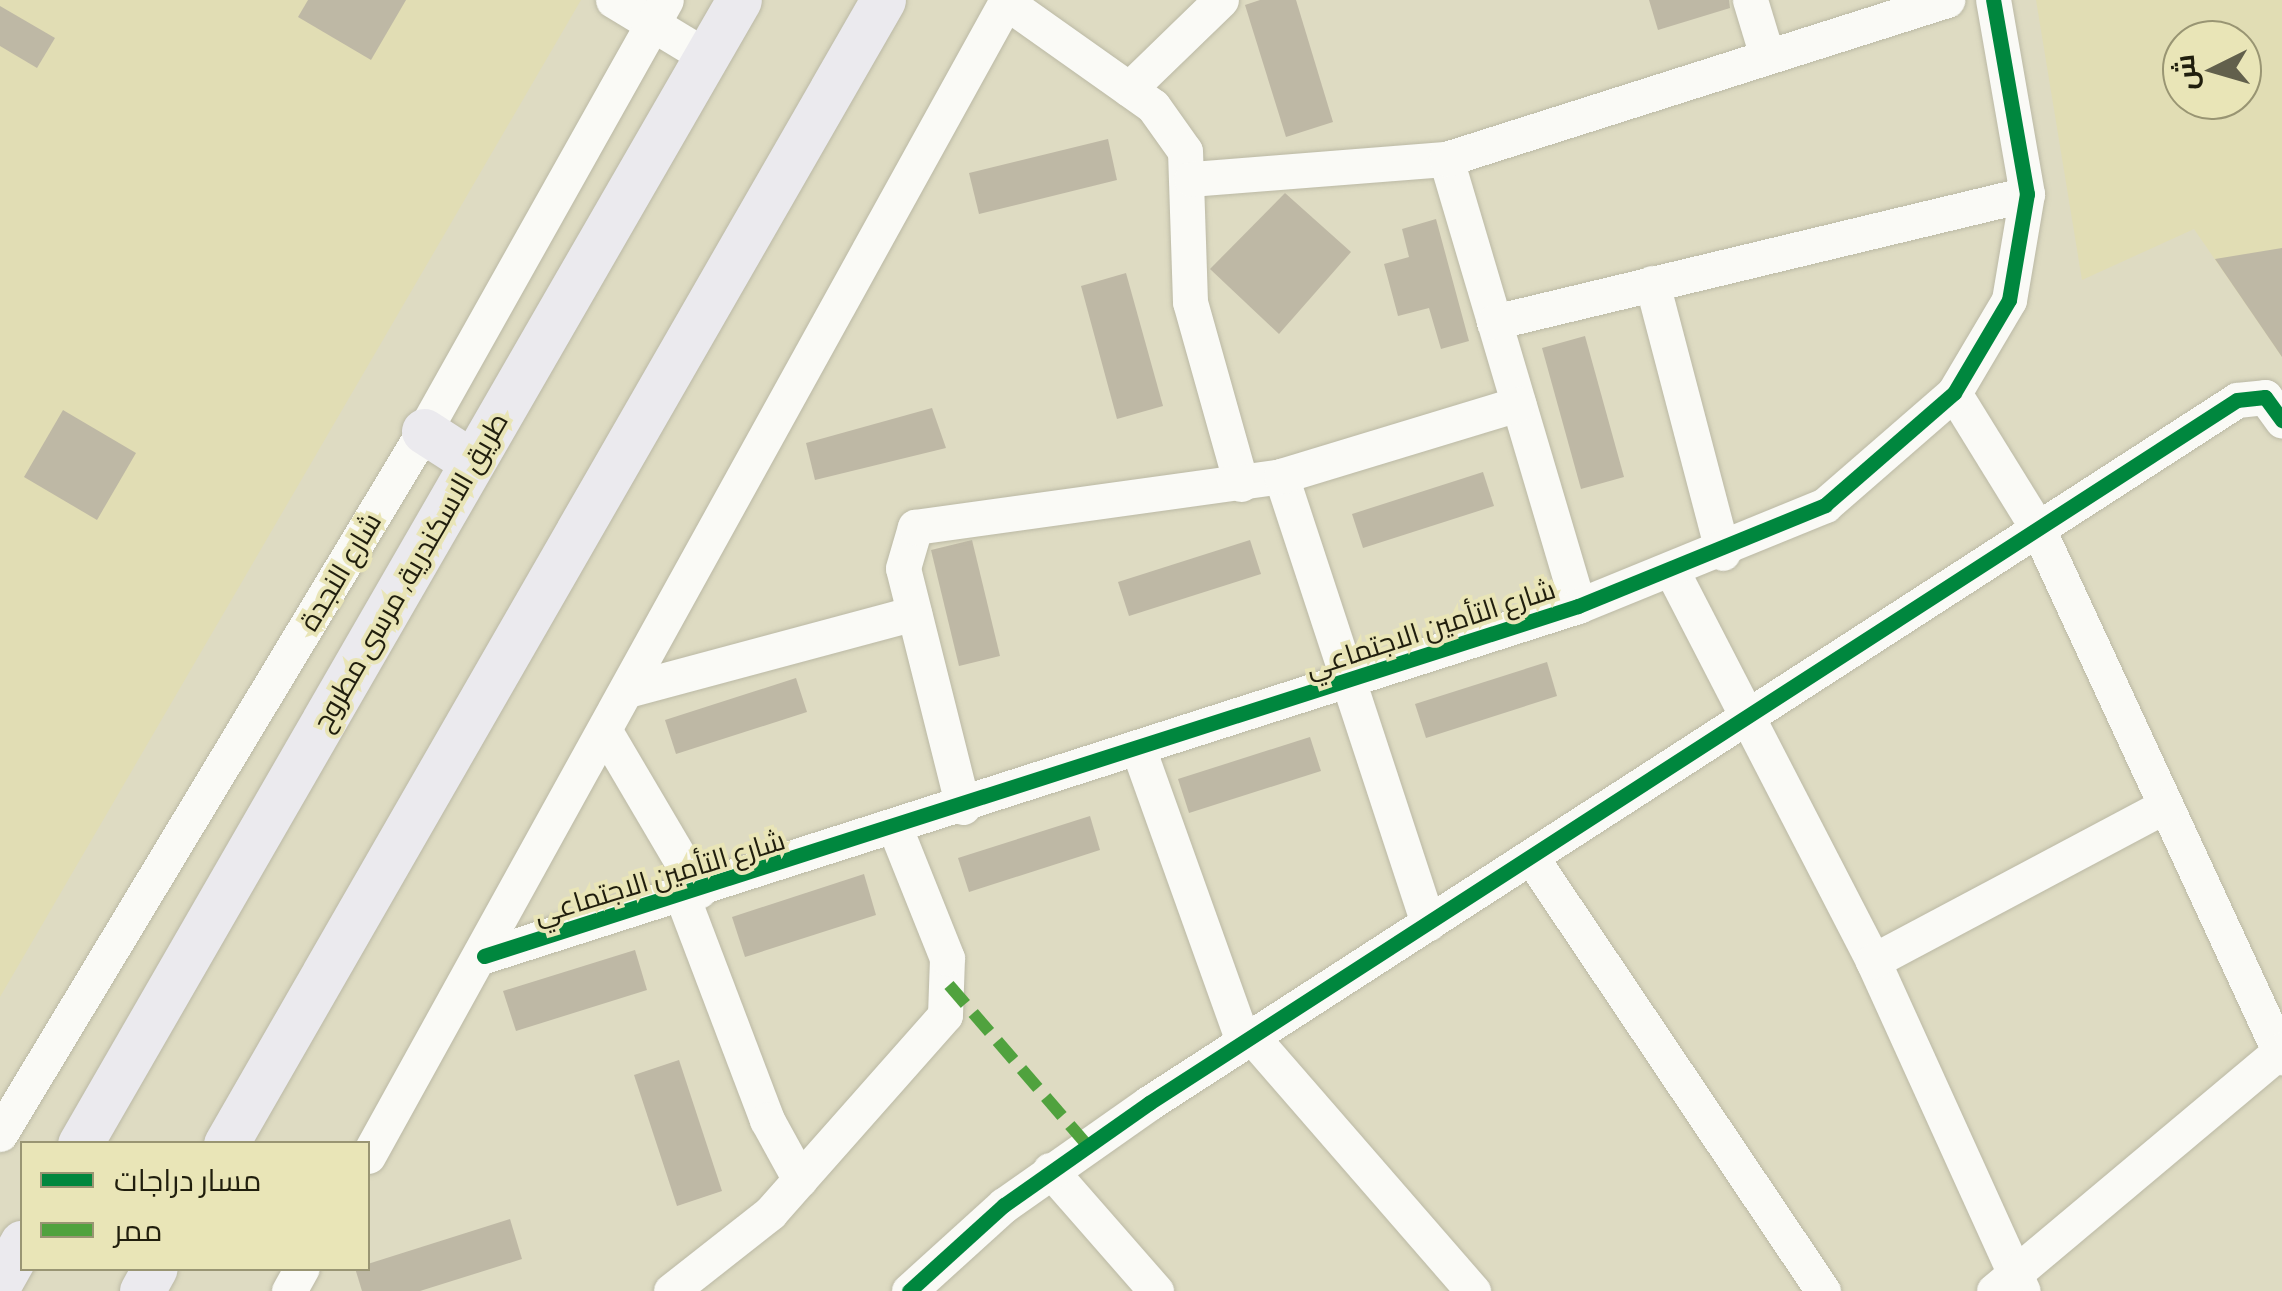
<!DOCTYPE html>
<meta charset="utf-8">
<style>
body{margin:0}
#map{position:relative;width:2282px;height:1291px;overflow:hidden;background:#dedbc2;font-family:Barlow,Cairo,sans-serif}
div>[style]{position:absolute}
.built>*{inset:0;background:#e1ddb4}
.building>*{inset:0;background:#beb8a5}
.roads{filter:drop-shadow(0 0 2px #bbb9a5) drop-shadow(0 0 2px #bbb9a5)}
.minor>*{height:35px;margin:-17.5px;padding:0 17.5px;transform-origin:17.5px;border-radius:17.5px;background:#fafaf6}
.major>*{height:45px;margin:-22.5px;padding:0 22.5px;transform-origin:22.5px;border-radius:22.5px;background:#ebeaee}
.quiet>*{height:12px;margin-top:-6px;transform-origin:0;background:repeating-linear-gradient(90deg,#50a23e 0 25px,transparent 0 37px)}
.cycleway>*{height:15px;margin:-7.5px;padding:0 7.5px;transform-origin:7.5px;border-radius:7.5px;background:#00873e}
span{translate:-50% -50%;white-space:nowrap;text-align:center;line-height:1.15;-webkit-text-stroke:8px #e9e5b7;paint-order:stroke}
.street-label{font-size:28px;color:#201e0d}
.legend{position:absolute;left:20px;top:1141px;width:350px;height:130px;box-sizing:border-box;background:#e9e5b7;border:2px solid #999573;margin:0;padding:12px 18px;list-style:none;font-size:30px;color:#201e0d}
.legend li{display:flex;align-items:center;gap:20px;height:50px}
.legend b{width:50px;border:2px solid #999573}
.north{position:absolute;left:2162px;top:20px;width:100px;height:100px;box-sizing:border-box;background:#e9e5b7;border:2px solid #999573;border-radius:50%;rotate:265deg;font-size:28px;font-weight:700;line-height:40px;text-align:center;color:#201e0d}
.north::after{content:'';display:block;margin:auto;width:35px;height:45px;background:#62604c;clip-path:polygon(50% 0,100% 100%,50% 72%,0 100%)}
</style>
<div id="map">
<div class="built">
<i style="clip-path:polygon(0 0,581px 0,0 997px)"></i>
<i style="clip-path:polygon(evenodd,2036px 0,2282px 0,2282px 357px,2194px 229px,2082px 280px,2036px 0,2182px 40px,2242px 40px,2242px 100px,2182px 100px,2182px 40px)"></i>
</div>
<div class="building">
<i style="clip-path:polygon(308px 0,406px 0,371px 60px,298px 17px)"></i>
<i style="clip-path:polygon(1260px 0,1296px 0,1333px 122px,1286px 137px,1245px 5px)"></i>
<i style="clip-path:polygon(1649px 0,1729px 0,1730px 8px,1658px 30px)"></i>
<i style="clip-path:polygon(0 6px,55px 38px,37px 68px,0 46px)"></i>
<i style="clip-path:polygon(1108px 139px,1117px 180px,979px 214px,969px 173px)"></i>
<i style="clip-path:polygon(1285px 193px,1351px 252px,1279px 334px,1210px 269px)"></i>
<i style="clip-path:polygon(1436px 219px,1469px 341px,1441px 349px,1429px 308px,1398px 316px,1384px 264px,1409px 257px,1402px 229px)"></i>
<i style="clip-path:polygon(2282px 248px,2282px 357px,2215px 259px)"></i>
<i style="clip-path:polygon(1126px 273px,1163px 406px,1117px 419px,1081px 286px)"></i>
<i style="clip-path:polygon(1585px 336px,1624px 477px,1581px 489px,1542px 348px)"></i>
<i style="clip-path:polygon(932px 408px,946px 448px,815px 480px,806px 443px)"></i>
<i style="clip-path:polygon(63px 410px,136px 453px,97px 520px,24px 477px)"></i>
<i style="clip-path:polygon(1483px 472px,1494px 506px,1363px 548px,1352px 514px)"></i>
<i style="clip-path:polygon(972px 540px,1000px 656px,959px 666px,931px 550px)"></i>
<i style="clip-path:polygon(1250px 540px,1261px 574px,1129px 616px,1118px 582px)"></i>
<i style="clip-path:polygon(1547px 662px,1557px 696px,1426px 738px,1415px 704px)"></i>
<i style="clip-path:polygon(796px 678px,807px 712px,676px 754px,665px 720px)"></i>
<i style="clip-path:polygon(1310px 737px,1321px 771px,1189px 813px,1178px 779px)"></i>
<i style="clip-path:polygon(1090px 816px,1100px 850px,969px 892px,958px 858px)"></i>
<i style="clip-path:polygon(864px 874px,876px 915px,745px 957px,732px 917px)"></i>
<i style="clip-path:polygon(635px 950px,647px 990px,516px 1031px,503px 991px)"></i>
<i style="clip-path:polygon(679px 1060px,722px 1191px,677px 1206px,634px 1075px)"></i>
<i style="clip-path:polygon(510px 1219px,522px 1259px,420px 1291px,362px 1291px,355px 1268px)"></i>
</div>
<div class="roads">
<div class="minor">
<i style="left:613px;top:0;width:110px;rotate:31.2deg"></i>
<i style="left:1750px;top:0;width:59px;rotate:73.1deg"></i>
<i style="left:1006px;top:2px;width:180px;rotate:35.3deg"></i>
<i style="left:1153px;top:106px;width:55px;rotate:54.6deg"></i>
<i style="left:1185px;top:151px;width:151px;rotate:88.1deg"></i>
<i style="left:1190px;top:302px;width:189px;rotate:74.3deg"></i>
<i style="left:1129px;top:89px;width:128px;rotate:-44.1deg"></i>
<i style="left:1446px;top:159px;width:466px;rotate:73.5deg"></i>
<i style="left:1191px;top:179px;width:256px;rotate:-4.5deg"></i>
<i style="left:1446px;top:159px;width:526px;rotate:-17.61deg"></i>
<i style="left:1652px;top:283px;width:279px;rotate:75.3deg"></i>
<i style="left:1494px;top:322px;width:548px;rotate:-13.5deg"></i>
<i style="left:1954px;top:393px;width:160px;rotate:58.3deg"></i>
<i style="left:2038px;top:529px;width:582px;rotate:65.2deg"></i>
<i style="left:1281px;top:476px;width:471px;rotate:71.8deg"></i>
<i style="left:1673px;top:573px;width:437px;rotate:62.7deg"></i>
<i style="left:1873px;top:961px;width:362px;rotate:65.6deg"></i>
<i style="left:631px;top:689px;width:293px;rotate:-15deg"></i>
<i style="left:606px;top:733px;width:183px;rotate:59.5deg"></i>
<i style="left:1138px;top:748px;width:312px;rotate:70.3deg"></i>
<i style="left:963px;top:807px;width:246px;rotate:-104.1deg"></i>
<i style="left:903px;top:568px;width:43px;rotate:-73.7deg"></i>
<i style="left:915px;top:527px;width:370px;rotate:-7.9deg"></i>
<i style="left:1281px;top:476px;width:248px;rotate:-16.9deg"></i>
<i style="left:1531px;top:857px;width:523px;rotate:56.07deg"></i>
<i style="left:682px;top:896px;width:240px;rotate:69.2deg"></i>
<i style="left:767px;top:1120px;width:68px;rotate:61.2deg"></i>
<i style="left:484px;top:956px;width:1149px;rotate:-17.74deg"></i>
<i style="left:1578px;top:606px;width:267px;rotate:-22.2deg"></i>
<i style="left:1825px;top:505px;width:171px;rotate:-41deg"></i>
<i style="left:1954px;top:393px;width:108px;rotate:-59.4deg"></i>
<i style="left:2009px;top:300px;width:108px;rotate:-80.4deg"></i>
<i style="left:2027px;top:194px;width:197px;rotate:-99.9deg"></i>
<i style="left:1873px;top:961px;width:330px;rotate:-28deg"></i>
<i style="left:1252px;top:1037px;width:337px;rotate:49deg"></i>
<i style="left:0;top:1134px;width:821px;rotate:-58.9deg"></i>
<i style="left:424px;top:431px;width:494px;rotate:-60.7deg"></i>
<i style="left:368px;top:1156px;width:1321px;rotate:-61.07deg"></i>
<i style="left:1050px;top:1170px;width:161px;rotate:48.8deg"></i>
<i style="left:289px;top:1291px;width:26px;rotate:-61deg"></i>
<i style="left:671px;top:1291px;width:126px;rotate:-38.2deg"></i>
<i style="left:770px;top:1213px;width:264px;rotate:-48.5deg"></i>
<i style="left:945px;top:1015px;width:57px;rotate:-88deg"></i>
<i style="left:947px;top:958px;width:140px;rotate:-111.8deg"></i>
<i style="left:909px;top:1291px;width:128px;rotate:-42.2deg"></i>
<i style="left:1004px;top:1205px;width:177px;rotate:-35.1deg"></i>
<i style="left:1149px;top:1103px;width:1295px;rotate:-32.87deg"></i>
<i style="left:2237px;top:400px;width:28px;rotate:-6deg"></i>
<i style="left:2265px;top:397px;width:29px;rotate:54deg"></i>
<i style="left:1994px;top:1291px;width:376px;rotate:-40deg"></i>
</div>
<div class="major">
<i style="left:424px;top:431px;width:57px;rotate:32.9deg"></i>
<i style="left:80px;top:1144px;width:1320px;rotate:-60.06deg"></i>
<i style="left:226px;top:1144px;width:1319px;rotate:-60.13deg"></i>
<i style="left:0;top:1282px;width:45px;rotate:-60.6deg"></i>
<i style="left:142px;top:1291px;width:26px;rotate:-61deg"></i>
</div>
</div>
<div class="quiet">
<i style="left:949px;top:985px;width:211px;rotate:49.2deg"></i>
</div>
<div class="cycleway">
<i style="left:484px;top:956px;width:1149px;rotate:-17.74deg"></i>
<i style="left:1578px;top:606px;width:267px;rotate:-22.2deg"></i>
<i style="left:1825px;top:505px;width:171px;rotate:-41deg"></i>
<i style="left:1954px;top:393px;width:108px;rotate:-59.4deg"></i>
<i style="left:2009px;top:300px;width:108px;rotate:-80.4deg"></i>
<i style="left:2027px;top:194px;width:197px;rotate:-99.9deg"></i>
<i style="left:909px;top:1291px;width:128px;rotate:-42.2deg"></i>
<i style="left:1004px;top:1205px;width:177px;rotate:-35.1deg"></i>
<i style="left:1149px;top:1103px;width:1295px;rotate:-32.87deg"></i>
<i style="left:2237px;top:400px;width:28px;rotate:-6deg"></i>
<i style="left:2265px;top:397px;width:29px;rotate:54deg"></i>
</div>
<div class="street-label">
<span style="left:339px;top:571px;rotate:-59deg">شارع النجدة</span>
<span style="left:409px;top:571px;rotate:-60deg">طريق الاسكندرية, مرسى مطروح</span>
<span style="left:1430px;top:627px;rotate:-18deg">شارع التأمين الاجتماعي</span>
<span style="left:659px;top:876px;rotate:-17deg">شارع التأمين الاجتماعي</span>
</div>
<ul class="legend">
<li><b style="height:12px;background:#00873e"></b>مسار دراجات</li>
<li><b style="height:12px;background:#50a23e"></b>ممر</li>
</ul>
<div class="north">ش</div>
</div>
